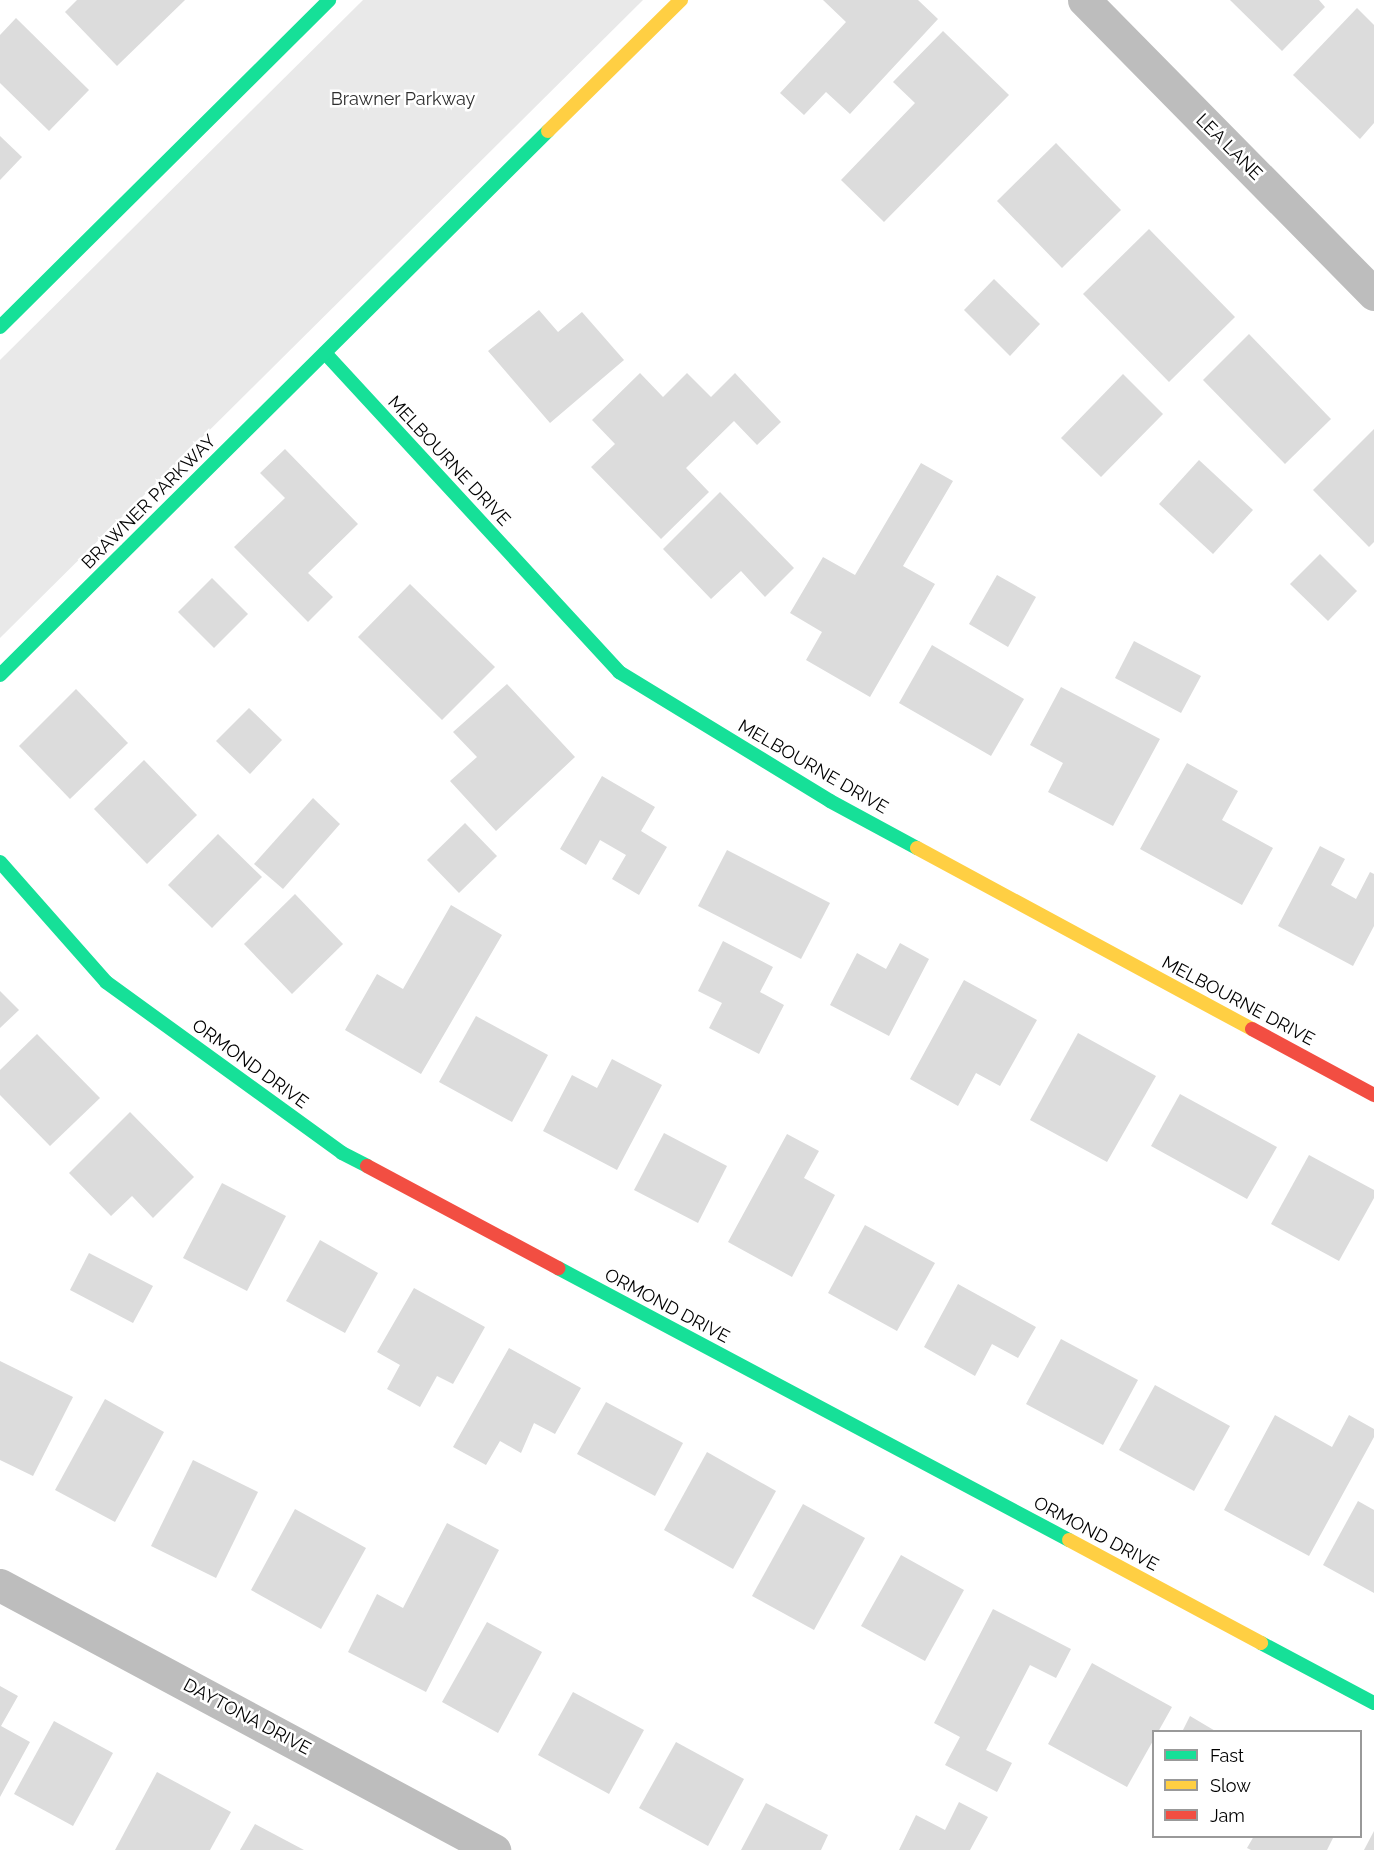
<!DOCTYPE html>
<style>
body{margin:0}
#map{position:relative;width:1374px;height:1850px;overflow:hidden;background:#fff;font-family:Raleway,sans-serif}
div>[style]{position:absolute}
.green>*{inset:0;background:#e9e9e9}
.building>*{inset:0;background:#dcdcdc}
.street>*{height:33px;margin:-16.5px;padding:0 16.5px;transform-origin:16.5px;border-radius:16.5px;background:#bdbdbd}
.fast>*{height:14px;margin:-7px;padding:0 7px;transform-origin:7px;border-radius:7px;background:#16e098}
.slow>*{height:14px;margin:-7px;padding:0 7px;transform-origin:7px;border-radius:7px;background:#ffcf43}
.jam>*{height:14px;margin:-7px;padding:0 7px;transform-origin:7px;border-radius:7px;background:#f24e42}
span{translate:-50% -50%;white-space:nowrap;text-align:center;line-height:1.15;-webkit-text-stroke:5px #fff;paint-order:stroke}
.park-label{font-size:18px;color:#2e2e2e}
.street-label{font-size:18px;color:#000}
.legend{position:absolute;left:1152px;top:1730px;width:210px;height:108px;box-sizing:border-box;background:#fff;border:2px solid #999;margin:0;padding:8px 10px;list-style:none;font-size:18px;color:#000}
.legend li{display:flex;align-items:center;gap:12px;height:30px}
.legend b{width:30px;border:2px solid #999}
</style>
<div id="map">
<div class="green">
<i style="clip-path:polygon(363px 0,643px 0,0 638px,0 360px)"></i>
</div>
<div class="building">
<i style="clip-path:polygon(77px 0,185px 0,117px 66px,65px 12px)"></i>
<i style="clip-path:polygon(823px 0,918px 0,938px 19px,850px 114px,826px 92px,804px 115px,780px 93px,846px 22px)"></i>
<i style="clip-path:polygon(1230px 0,1319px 0,1325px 7px,1282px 51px)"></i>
<i style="clip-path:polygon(1357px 8px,1374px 25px,1374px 123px,1360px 139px,1293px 75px)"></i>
<i style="clip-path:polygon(16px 18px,89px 90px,49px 131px,0 83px,0 35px)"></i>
<i style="clip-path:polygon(943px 31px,1009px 95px,884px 222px,841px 180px,915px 103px,893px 82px)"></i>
<i style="clip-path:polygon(0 136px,22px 157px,0 180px)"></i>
<i style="clip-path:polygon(1056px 143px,1121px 210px,1062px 268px,997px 201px)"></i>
<i style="clip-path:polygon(1149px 229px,1235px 317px,1169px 382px,1083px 294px)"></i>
<i style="clip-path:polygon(994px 279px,1040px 324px,1010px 356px,964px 310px)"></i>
<i style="clip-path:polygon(539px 310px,558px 332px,582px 312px,624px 360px,550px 423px,488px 351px)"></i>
<i style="clip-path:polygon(1249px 334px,1331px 419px,1285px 464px,1203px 380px)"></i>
<i style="clip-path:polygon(640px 373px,663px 397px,687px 373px,711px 397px,735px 373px,781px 422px,757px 445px,734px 421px,686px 468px,709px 492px,661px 539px,591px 467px,615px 444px,592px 420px)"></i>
<i style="clip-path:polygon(1123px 374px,1163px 414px,1101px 477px,1061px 438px)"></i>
<i style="clip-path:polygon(1374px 429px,1374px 542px,1369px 547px,1313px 490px)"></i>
<i style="clip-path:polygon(285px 449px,358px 524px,308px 573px,333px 597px,308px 622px,234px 547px,285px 498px,260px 473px)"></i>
<i style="clip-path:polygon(1199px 460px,1253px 510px,1213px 554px,1159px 504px)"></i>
<i style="clip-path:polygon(921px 463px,953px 481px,903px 566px,935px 584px,870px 697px,806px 660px,822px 632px,790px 613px,823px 557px,855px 575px)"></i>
<i style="clip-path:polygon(720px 492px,794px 568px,765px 597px,741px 571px,711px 599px,663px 549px)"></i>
<i style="clip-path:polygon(1320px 554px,1357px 591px,1328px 621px,1290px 584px)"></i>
<i style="clip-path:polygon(997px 575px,1036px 597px,1008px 647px,969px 624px)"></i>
<i style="clip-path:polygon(212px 578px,248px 614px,214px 648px,178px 612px)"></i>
<i style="clip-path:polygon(410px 584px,495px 667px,442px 720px,358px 637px)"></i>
<i style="clip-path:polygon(1134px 641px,1201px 676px,1181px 713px,1115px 678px)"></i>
<i style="clip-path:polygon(932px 645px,1024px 699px,991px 756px,899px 703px)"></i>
<i style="clip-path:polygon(507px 684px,575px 757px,496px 831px,450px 781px,477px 757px,453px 732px)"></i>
<i style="clip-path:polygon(1061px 687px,1160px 739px,1113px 826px,1048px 792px,1063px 763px,1030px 745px)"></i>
<i style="clip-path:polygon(76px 689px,128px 743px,70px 799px,19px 746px)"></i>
<i style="clip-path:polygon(249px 708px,282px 740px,250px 774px,216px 741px)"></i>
<i style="clip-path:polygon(144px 760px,197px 815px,147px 864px,94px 809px)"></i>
<i style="clip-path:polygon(1187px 763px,1238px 791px,1222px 820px,1273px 848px,1242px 905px,1140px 849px)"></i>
<i style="clip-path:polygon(602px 776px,655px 807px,641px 831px,667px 847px,639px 895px,612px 879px,626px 855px,600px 840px,586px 865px,560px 849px)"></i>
<i style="clip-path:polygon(313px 798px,340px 824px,283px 889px,254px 864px)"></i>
<i style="clip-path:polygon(465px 823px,497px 856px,459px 893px,427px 860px)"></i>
<i style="clip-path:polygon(218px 834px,262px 877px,212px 928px,168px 885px)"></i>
<i style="clip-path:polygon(1320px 846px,1345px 859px,1331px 885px,1356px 899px,1370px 872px,1374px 874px,1374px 926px,1353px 966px,1278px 926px)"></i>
<i style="clip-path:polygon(727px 850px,830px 903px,801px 959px,698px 906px)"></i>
<i style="clip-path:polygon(295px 894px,343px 944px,292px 994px,244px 944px)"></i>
<i style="clip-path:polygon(451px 905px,502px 935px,421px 1074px,345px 1030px,377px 974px,403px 989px)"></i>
<i style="clip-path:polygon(723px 941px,773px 967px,760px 992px,784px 1005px,759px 1054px,709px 1028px,722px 1003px,698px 991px)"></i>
<i style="clip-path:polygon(900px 943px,929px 959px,889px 1036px,830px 1005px,857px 953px,886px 969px)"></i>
<i style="clip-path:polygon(964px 980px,1037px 1020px,1000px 1086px,976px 1073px,958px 1106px,910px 1079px)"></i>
<i style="clip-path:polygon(0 991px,19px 1010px,0 1028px)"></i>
<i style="clip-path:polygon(476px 1016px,548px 1055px,512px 1122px,439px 1082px)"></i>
<i style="clip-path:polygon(1078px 1033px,1156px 1076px,1107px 1162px,1030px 1120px)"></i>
<i style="clip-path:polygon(37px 1034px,100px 1098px,50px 1146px,0 1095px,0 1070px)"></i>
<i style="clip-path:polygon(612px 1059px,662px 1085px,617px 1170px,543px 1131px,572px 1075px,597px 1088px)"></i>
<i style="clip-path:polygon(1180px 1094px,1277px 1147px,1247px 1199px,1151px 1146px)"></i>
<i style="clip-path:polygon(130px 1112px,194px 1177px,153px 1218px,132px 1196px,111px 1216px,69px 1173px)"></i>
<i style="clip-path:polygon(664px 1133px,727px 1166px,698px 1223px,634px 1190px)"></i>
<i style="clip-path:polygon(787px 1134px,819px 1151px,804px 1178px,835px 1195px,792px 1277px,728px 1242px)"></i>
<i style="clip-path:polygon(1309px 1155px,1374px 1190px,1374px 1198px,1339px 1261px,1271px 1224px)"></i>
<i style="clip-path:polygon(222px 1183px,286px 1216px,247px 1291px,183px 1258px)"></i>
<i style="clip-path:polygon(865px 1225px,935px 1263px,897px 1331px,828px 1293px)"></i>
<i style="clip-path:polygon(320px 1240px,378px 1273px,345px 1333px,286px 1301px)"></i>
<i style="clip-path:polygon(89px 1253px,153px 1286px,133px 1323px,70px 1290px)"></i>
<i style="clip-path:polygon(958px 1284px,1036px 1327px,1018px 1358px,992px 1344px,975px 1376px,924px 1347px)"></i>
<i style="clip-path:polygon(414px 1288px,485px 1327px,453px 1384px,437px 1376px,420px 1407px,387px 1389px,400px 1365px,377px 1352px)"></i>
<i style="clip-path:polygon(1061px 1339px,1138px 1380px,1103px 1445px,1026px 1404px)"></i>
<i style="clip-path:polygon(509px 1348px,581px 1388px,555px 1434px,534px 1423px,521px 1453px,500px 1441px,486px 1465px,453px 1447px)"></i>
<i style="clip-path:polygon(0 1361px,73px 1397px,33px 1476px,0 1460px)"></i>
<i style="clip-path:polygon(1155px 1385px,1230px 1426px,1194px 1491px,1119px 1450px)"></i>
<i style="clip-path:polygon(105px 1399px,164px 1432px,115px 1522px,55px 1490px)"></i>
<i style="clip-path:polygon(606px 1402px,683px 1443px,655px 1496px,577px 1454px)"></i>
<i style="clip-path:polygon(1275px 1415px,1332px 1447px,1349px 1415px,1374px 1429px,1374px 1437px,1309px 1556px,1224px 1510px)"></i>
<i style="clip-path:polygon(707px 1452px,776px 1491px,733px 1569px,664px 1530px)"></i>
<i style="clip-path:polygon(193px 1460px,258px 1492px,216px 1578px,151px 1546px)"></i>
<i style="clip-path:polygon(1358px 1501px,1374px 1510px,1374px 1593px,1323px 1565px)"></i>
<i style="clip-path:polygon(803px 1504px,865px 1538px,814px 1630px,752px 1596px)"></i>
<i style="clip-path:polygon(295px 1509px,366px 1548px,321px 1629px,251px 1590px)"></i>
<i style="clip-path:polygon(447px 1523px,499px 1550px,426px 1692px,348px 1652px,377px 1594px,403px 1608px)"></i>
<i style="clip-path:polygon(901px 1555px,964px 1590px,925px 1661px,861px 1626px)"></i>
<i style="clip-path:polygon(993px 1609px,1071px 1649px,1056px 1678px,1030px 1665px,986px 1750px,1012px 1763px,997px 1792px,945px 1765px,960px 1737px,934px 1723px)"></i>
<i style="clip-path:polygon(487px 1622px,542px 1652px,498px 1733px,442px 1702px)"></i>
<i style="clip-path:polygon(1092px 1663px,1172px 1707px,1158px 1732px,1154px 1732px,1154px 1739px,1127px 1787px,1048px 1744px)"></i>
<i style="clip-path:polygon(0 1686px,18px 1696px,1px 1726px,30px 1742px,0 1797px)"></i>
<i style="clip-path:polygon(573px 1692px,644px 1730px,609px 1794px,538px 1755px)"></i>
<i style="clip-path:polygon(1190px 1716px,1217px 1732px,1182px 1732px)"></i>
<i style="clip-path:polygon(54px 1721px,113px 1753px,73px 1826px,14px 1794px)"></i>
<i style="clip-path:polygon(676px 1742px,744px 1779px,708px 1846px,639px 1808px)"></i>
<i style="clip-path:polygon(157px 1772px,231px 1812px,210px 1850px,115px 1850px)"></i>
<i style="clip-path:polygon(959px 1802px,988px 1817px,970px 1850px,899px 1850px,916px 1815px,945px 1830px)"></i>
<i style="clip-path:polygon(766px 1803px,828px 1835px,821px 1850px,741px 1850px)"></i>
<i style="clip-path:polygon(255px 1824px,304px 1850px,240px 1850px)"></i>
<i style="clip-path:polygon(1374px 1831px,1374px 1850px,1364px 1850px)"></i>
<i style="clip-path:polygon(1254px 1836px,1334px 1836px,1327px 1850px,1251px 1850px,1247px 1848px)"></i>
</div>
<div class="street">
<i style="left:1084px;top:0;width:413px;rotate:45.4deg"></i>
<i style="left:0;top:1585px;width:561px;rotate:28.21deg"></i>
</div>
<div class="fast">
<i style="left:0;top:327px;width:464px;rotate:-44.8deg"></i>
<i style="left:325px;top:353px;width:434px;rotate:47.3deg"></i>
<i style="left:619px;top:672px;width:247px;rotate:31.4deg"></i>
<i style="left:830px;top:801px;width:99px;rotate:28.4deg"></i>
<i style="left:0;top:675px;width:772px;rotate:-44.79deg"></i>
<i style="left:0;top:862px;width:160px;rotate:48.5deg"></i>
<i style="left:106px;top:982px;width:291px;rotate:35.9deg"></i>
<i style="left:342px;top:1153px;width:28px;rotate:27deg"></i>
<i style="left:558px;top:1268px;width:579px;rotate:28.03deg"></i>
<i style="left:1261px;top:1643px;width:128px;rotate:28deg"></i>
</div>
<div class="slow">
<i style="left:548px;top:131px;width:187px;rotate:-44.6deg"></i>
<i style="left:917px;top:848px;width:381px;rotate:28.4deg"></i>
<i style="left:1069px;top:1540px;width:218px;rotate:28.2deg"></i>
</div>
<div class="jam">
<i style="left:1252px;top:1029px;width:139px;rotate:28.4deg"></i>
<i style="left:367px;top:1166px;width:217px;rotate:28.1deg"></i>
</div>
<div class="park-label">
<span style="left:403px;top:99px">Brawner Parkway</span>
</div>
<div class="street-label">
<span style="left:1229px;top:147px;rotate:45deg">LEA LANE</span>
<span style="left:449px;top:461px;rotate:47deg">MELBOURNE DRIVE</span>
<span style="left:149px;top:502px;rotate:-45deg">BRAWNER PARKWAY</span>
<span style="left:813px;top:767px;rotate:30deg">MELBOURNE DRIVE</span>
<span style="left:1238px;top:1001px;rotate:28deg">MELBOURNE DRIVE</span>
<span style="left:250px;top:1064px;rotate:36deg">ORMOND DRIVE</span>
<span style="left:667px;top:1306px;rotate:28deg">ORMOND DRIVE</span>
<span style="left:1096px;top:1534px;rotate:28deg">ORMOND DRIVE</span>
<span style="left:247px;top:1717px;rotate:28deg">DAYTONA DRIVE</span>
</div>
<ul class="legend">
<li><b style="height:8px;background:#16e098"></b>Fast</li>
<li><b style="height:8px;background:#ffcf43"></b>Slow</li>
<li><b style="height:8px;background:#f24e42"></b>Jam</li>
</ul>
</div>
